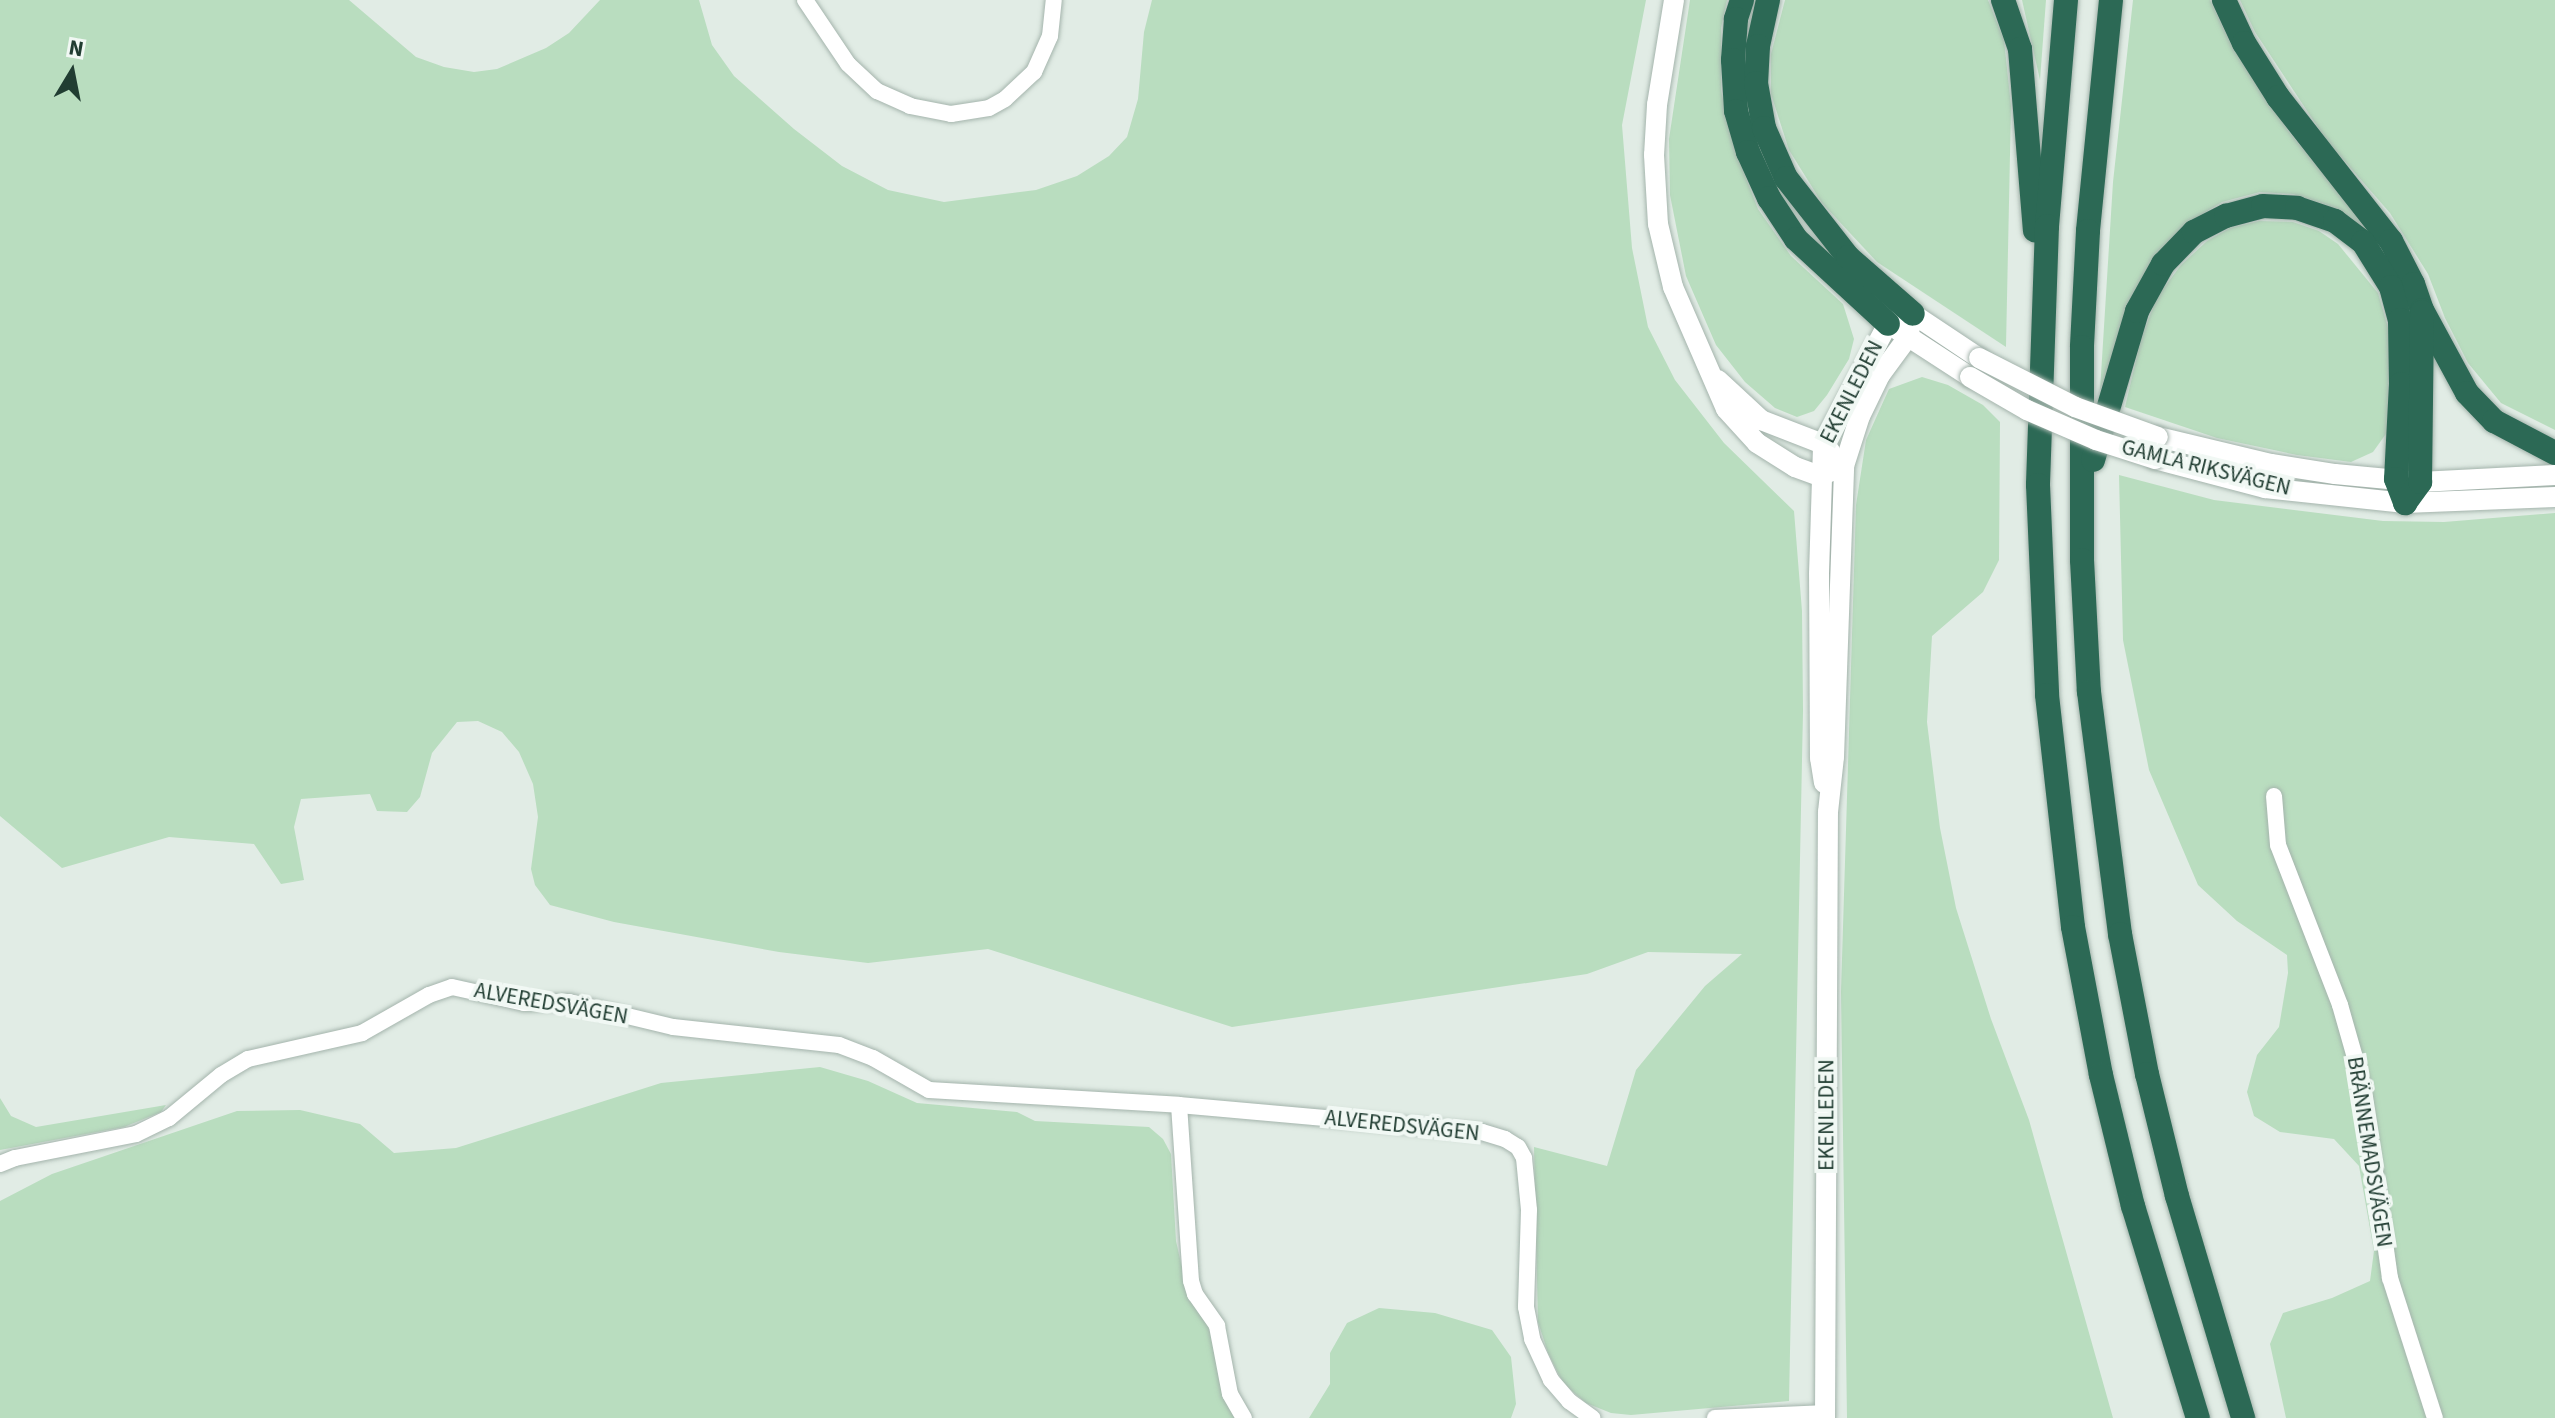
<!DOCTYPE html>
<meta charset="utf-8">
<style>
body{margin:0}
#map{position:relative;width:2555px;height:1418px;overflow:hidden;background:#e1ece5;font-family:"Source Sans 3",sans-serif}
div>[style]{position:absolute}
.green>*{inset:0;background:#b9ddbf}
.roads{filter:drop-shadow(0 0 2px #a4b4ac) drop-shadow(0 0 2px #a4b4ac)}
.minor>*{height:16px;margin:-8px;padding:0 8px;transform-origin:8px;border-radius:8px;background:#fff}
.tertiary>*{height:20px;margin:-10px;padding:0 10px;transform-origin:10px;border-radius:10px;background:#fff}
.motorway>*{height:24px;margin:-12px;padding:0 12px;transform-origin:12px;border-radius:12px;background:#2c6955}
.bridges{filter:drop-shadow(0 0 2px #a4b4ac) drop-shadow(0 0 2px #a4b4ac)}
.tertiary-bridge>*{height:20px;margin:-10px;padding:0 10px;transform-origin:10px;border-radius:10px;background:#fff}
span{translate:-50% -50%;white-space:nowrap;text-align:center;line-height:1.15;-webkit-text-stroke:8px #f1f8f4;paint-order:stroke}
.street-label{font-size:22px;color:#213d32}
.north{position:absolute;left:32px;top:32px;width:80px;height:80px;-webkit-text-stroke:6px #f1f8f4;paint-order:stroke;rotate:10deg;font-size:22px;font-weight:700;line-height:32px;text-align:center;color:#213d32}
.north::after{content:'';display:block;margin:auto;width:28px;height:36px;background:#213d32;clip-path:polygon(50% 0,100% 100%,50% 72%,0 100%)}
</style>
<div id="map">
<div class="green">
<i style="clip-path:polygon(0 0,349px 0,416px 57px,444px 67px,474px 72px,497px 69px,546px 48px,569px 33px,600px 0,699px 0,712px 45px,734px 76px,794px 129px,842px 166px,888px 190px,944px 202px,1036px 190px,1077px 176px,1109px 156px,1127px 137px,1138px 99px,1144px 32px,1152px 0,1646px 0,1622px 125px,1632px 248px,1648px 327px,1675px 380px,1724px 443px,1794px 511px,1802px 611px,1803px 711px,1789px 1401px,1631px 1415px,1611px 1413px,1586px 1403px,1563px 1383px,1548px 1353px,1538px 1322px,1534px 1147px,1607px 1166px,1636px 1070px,1705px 986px,1742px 954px,1648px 952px,1587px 974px,1232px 1027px,988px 949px,868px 963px,779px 952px,614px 922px,550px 905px,535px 885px,531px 869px,538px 817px,533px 784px,519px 752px,502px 732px,478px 721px,457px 722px,432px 753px,420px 797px,407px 812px,377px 811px,370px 794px,301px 799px,294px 827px,304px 880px,281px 884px,254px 844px,169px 837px,62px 868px,0 816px)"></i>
<i style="clip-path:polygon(1690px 0,1727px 0,1721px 28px,1721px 91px,1737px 155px,1758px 209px,1791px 256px,1843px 304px,1854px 339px,1849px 359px,1827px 395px,1814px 411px,1797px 417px,1775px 408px,1745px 382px,1716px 345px,1686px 276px,1670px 195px,1669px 139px)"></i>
<i style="clip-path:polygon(1785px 0,1988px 0,2004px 40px,2011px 106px,2006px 347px,1877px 262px,1822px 203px,1789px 150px,1771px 94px,1771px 54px)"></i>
<i style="clip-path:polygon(2022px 0,2046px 0,2040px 80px)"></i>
<i style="clip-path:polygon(2133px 0,2210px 0,2229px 40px,2289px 132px,2372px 233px,2327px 205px,2293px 194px,2260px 192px,2222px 202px,2186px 224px,2121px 331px,2100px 391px,2113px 182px)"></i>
<i style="clip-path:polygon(2240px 0,2555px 0,2555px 430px,2501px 403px,2468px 363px,2445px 318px,2428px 274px,2390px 213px,2327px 141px,2255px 32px)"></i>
<i style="clip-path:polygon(2259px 221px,2293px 222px,2319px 231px,2338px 244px,2378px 293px,2391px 338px,2388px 431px,2373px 452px,2351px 462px,2297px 455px,2217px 438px,2125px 407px,2141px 339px,2157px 297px,2181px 265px,2207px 241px,2230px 228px)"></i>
<i style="clip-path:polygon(1922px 377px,1948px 385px,1983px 405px,2000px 422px,1999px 560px,1983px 592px,1932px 636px,1927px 722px,1940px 828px,1956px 908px,1991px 1019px,2029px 1120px,2113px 1418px,1847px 1418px,1841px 992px,1856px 505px,1866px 440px,1889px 389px)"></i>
<i style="clip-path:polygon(2119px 475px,2214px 500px,2383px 521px,2444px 522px,2555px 513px,2555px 1418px,2286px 1418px,2270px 1344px,2283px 1313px,2332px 1298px,2370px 1281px,2374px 1251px,2359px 1166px,2334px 1139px,2280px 1132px,2254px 1116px,2247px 1092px,2257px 1055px,2279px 1027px,2288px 973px,2287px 955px,2237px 921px,2198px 885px,2149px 770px,2123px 640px)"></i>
<i style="clip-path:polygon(820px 1067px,868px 1081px,917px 1103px,1017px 1112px,1035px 1121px,1149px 1127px,1163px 1139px,1171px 1154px,1176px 1241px,1188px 1294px,1208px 1322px,1222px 1393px,1236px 1418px,0 1418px,0 1201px,52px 1174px,237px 1111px,300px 1110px,360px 1124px,394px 1153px,456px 1148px,661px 1083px)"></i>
<i style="clip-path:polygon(0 1098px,11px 1116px,36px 1127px,166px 1105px,161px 1112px,124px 1127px,0 1150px)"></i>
<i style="clip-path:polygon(1379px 1308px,1435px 1313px,1492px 1330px,1511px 1357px,1516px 1404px,1511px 1418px,1309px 1418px,1330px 1384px,1330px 1353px,1347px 1323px)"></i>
</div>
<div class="roads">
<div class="minor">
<i style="left:805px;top:0;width:77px;rotate:56.1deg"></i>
<i style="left:848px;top:64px;width:40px;rotate:43deg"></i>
<i style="left:877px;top:91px;width:36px;rotate:24deg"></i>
<i style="left:910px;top:106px;width:42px;rotate:11deg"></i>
<i style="left:951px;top:114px;width:38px;rotate:-9deg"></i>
<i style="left:989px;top:108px;width:18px;rotate:-29deg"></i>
<i style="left:1005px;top:99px;width:40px;rotate:-43deg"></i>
<i style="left:1034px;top:72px;width:39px;rotate:-66deg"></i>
<i style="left:1050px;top:36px;width:36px;rotate:-84deg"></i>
<i style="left:2274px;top:796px;width:49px;rotate:85.3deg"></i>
<i style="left:2278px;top:845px;width:172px;rotate:68.8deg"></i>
<i style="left:2340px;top:1005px;width:84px;rotate:74.1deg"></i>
<i style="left:2363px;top:1086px;width:194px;rotate:82deg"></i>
<i style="left:2390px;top:1278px;width:147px;rotate:72.2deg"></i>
<i style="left:1179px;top:1105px;width:176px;rotate:86.1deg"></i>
<i style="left:1191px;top:1281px;width:14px;rotate:73deg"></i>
<i style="left:1195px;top:1294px;width:39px;rotate:55deg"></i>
<i style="left:1217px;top:1326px;width:69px;rotate:79.2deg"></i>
<i style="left:1230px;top:1394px;width:28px;rotate:60deg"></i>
<i style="left:0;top:1164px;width:16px;rotate:-22deg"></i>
<i style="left:15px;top:1158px;width:123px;rotate:-11.2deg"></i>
<i style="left:136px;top:1134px;width:37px;rotate:-26deg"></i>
<i style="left:169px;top:1118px;width:67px;rotate:-39.6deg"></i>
<i style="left:221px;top:1075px;width:31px;rotate:-31deg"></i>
<i style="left:248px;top:1059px;width:117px;rotate:-12.8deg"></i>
<i style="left:362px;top:1033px;width:77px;rotate:-29.6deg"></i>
<i style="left:429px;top:995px;width:24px;rotate:-19deg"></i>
<i style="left:452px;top:987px;width:74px;rotate:12.5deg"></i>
<i style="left:524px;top:1003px;width:45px;rotate:-1.3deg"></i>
<i style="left:569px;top:1002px;width:107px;rotate:13.5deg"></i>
<i style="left:673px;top:1027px;width:167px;rotate:6.2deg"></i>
<i style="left:839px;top:1045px;width:36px;rotate:21deg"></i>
<i style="left:873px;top:1058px;width:64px;rotate:29.7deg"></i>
<i style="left:929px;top:1090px;width:250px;rotate:3.4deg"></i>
<i style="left:1179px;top:1105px;width:304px;rotate:5.1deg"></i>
<i style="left:1482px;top:1132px;width:24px;rotate:17deg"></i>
<i style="left:1505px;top:1139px;width:15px;rotate:32deg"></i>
<i style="left:1518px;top:1147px;width:13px;rotate:61deg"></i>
<i style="left:1524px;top:1158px;width:52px;rotate:84.5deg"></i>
<i style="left:1529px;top:1210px;width:97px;rotate:91.8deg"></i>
<i style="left:1526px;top:1307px;width:33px;rotate:79deg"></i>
<i style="left:1532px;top:1339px;width:45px;rotate:65.1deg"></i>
<i style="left:1551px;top:1380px;width:28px;rotate:49deg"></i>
<i style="left:1569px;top:1401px;width:29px;rotate:36deg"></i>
<i style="left:1715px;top:1418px;width:110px;rotate:-2.6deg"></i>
</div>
<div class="tertiary">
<i style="left:1674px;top:0;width:106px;rotate:99.2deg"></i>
<i style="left:1657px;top:105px;width:50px;rotate:93.4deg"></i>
<i style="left:1654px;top:155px;width:69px;rotate:86.7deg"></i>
<i style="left:1658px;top:224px;width:65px;rotate:76.6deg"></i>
<i style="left:1673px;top:287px;width:133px;rotate:66.5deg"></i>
<i style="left:1726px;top:409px;width:46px;rotate:47.6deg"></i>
<i style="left:1757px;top:443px;width:45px;rotate:32.3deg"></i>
<i style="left:1795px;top:467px;width:27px;rotate:20deg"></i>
<i style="left:1820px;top:476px;width:26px;rotate:-23deg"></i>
<i style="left:1913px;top:314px;width:79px;rotate:33.7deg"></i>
<i style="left:1898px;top:330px;width:86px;rotate:33.1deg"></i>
<i style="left:1718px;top:380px;width:59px;rotate:42.9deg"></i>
<i style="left:1761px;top:420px;width:66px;rotate:21.2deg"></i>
<i style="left:1823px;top:444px;width:10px;rotate:45deg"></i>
<i style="left:2158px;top:437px;width:116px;rotate:13.4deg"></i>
<i style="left:2271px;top:464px;width:65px;rotate:8.9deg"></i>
<i style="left:2335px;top:474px;width:85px;rotate:5.4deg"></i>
<i style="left:2420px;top:482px;width:135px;rotate:-3deg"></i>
<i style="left:2155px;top:459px;width:114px;rotate:14.8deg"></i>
<i style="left:2265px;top:488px;width:141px;rotate:6.1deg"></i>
<i style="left:2405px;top:503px;width:150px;rotate:-2.3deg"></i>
<i style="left:1824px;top:783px;width:25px;rotate:-99deg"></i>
<i style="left:1820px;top:758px;width:184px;rotate:-90.3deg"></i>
<i style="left:1819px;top:574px;width:130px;rotate:-88.2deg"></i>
<i style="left:1823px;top:444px;width:136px;rotate:-61.6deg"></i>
<i style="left:1888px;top:324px;width:15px;rotate:-23deg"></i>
<i style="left:1825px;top:1418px;width:606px;rotate:-89.72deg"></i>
<i style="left:1828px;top:812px;width:55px;rotate:-83.8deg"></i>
<i style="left:1834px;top:757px;width:291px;rotate:-88deg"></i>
<i style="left:1844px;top:466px;width:52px;rotate:-72.3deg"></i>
<i style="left:1860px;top:416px;width:46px;rotate:-64deg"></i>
<i style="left:1880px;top:375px;width:47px;rotate:-53.6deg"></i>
<i style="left:1908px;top:337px;width:24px;rotate:-78deg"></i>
</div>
<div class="motorway">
<i style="left:1742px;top:0;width:20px;rotate:108deg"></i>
<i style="left:1736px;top:19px;width:41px;rotate:94.2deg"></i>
<i style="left:1733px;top:60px;width:51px;rotate:86.6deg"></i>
<i style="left:1736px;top:111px;width:43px;rotate:73.7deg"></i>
<i style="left:1748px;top:152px;width:51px;rotate:65.5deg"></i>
<i style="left:1769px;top:198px;width:49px;rotate:56.6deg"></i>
<i style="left:1796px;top:239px;width:125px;rotate:42.7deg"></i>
<i style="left:1768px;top:0;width:47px;rotate:102.3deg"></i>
<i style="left:1758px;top:46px;width:37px;rotate:93deg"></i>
<i style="left:1756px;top:83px;width:46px;rotate:79.9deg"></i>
<i style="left:1764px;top:128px;width:55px;rotate:66.3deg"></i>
<i style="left:1786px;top:178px;width:100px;rotate:51.9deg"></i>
<i style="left:1848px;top:257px;width:86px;rotate:41.2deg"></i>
<i style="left:2003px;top:0;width:52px;rotate:70.9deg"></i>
<i style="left:2020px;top:49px;width:182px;rotate:85.3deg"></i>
<i style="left:2066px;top:0;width:227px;rotate:94.8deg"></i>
<i style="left:2047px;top:226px;width:259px;rotate:92deg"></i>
<i style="left:2038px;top:485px;width:210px;rotate:87.5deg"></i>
<i style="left:2047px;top:695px;width:233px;rotate:83.6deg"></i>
<i style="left:2073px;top:927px;width:151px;rotate:79.3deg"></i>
<i style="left:2101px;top:1075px;width:135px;rotate:76.3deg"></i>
<i style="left:2133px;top:1206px;width:222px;rotate:73deg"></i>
<i style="left:2111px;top:0;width:232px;rotate:95.7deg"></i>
<i style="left:2088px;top:231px;width:116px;rotate:93deg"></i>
<i style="left:2082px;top:347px;width:213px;rotate:90deg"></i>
<i style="left:2082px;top:560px;width:132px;rotate:87deg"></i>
<i style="left:2089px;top:692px;width:244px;rotate:82.7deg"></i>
<i style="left:2120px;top:934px;width:143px;rotate:79.1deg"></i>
<i style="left:2147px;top:1074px;width:126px;rotate:76.2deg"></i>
<i style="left:2177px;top:1196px;width:232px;rotate:73.4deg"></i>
<i style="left:2224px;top:0;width:47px;rotate:65.1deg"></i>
<i style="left:2244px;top:43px;width:64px;rotate:57.8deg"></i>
<i style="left:2278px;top:97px;width:183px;rotate:51.9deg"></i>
<i style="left:2391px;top:241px;width:48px;rotate:62.9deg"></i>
<i style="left:2413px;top:284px;width:28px;rotate:71deg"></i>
<i style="left:2422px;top:310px;width:94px;rotate:61.5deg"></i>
<i style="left:2467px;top:393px;width:39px;rotate:46deg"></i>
<i style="left:2494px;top:421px;width:69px;rotate:27.7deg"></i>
<i style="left:2093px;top:460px;width:155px;rotate:-73.5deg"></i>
<i style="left:2137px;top:311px;width:54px;rotate:-61deg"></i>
<i style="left:2163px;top:264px;width:45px;rotate:-45.9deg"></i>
<i style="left:2194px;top:232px;width:36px;rotate:-27deg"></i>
<i style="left:2226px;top:216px;width:38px;rotate:-15deg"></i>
<i style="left:2263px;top:206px;width:34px;rotate:3deg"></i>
<i style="left:2297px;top:208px;width:40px;rotate:18.9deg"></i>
<i style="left:2335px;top:221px;width:35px;rotate:37deg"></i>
<i style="left:2363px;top:242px;width:53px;rotate:58.1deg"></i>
<i style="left:2391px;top:287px;width:34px;rotate:75deg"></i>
<i style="left:2400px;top:320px;width:64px;rotate:89.1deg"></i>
<i style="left:2401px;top:384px;width:95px;rotate:93deg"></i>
<i style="left:2396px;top:479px;width:26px;rotate:69deg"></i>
<i style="left:2405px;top:503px;width:26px;rotate:-54deg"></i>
<i style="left:2420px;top:482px;width:170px;rotate:-89.3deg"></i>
</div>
</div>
<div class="bridges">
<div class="tertiary-bridge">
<i style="left:1979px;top:358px;width:108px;rotate:27deg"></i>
<i style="left:2075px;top:407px;width:88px;rotate:19.9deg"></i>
<i style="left:1970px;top:377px;width:66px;rotate:30.1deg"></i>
<i style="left:2027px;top:410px;width:75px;rotate:23.5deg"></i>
<i style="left:2096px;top:440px;width:62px;rotate:17.9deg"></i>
</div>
</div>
<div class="street-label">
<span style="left:1852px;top:392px;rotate:-63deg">EKENLEDEN</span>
<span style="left:2206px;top:468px;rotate:14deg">GAMLA RIKSVÄGEN</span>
<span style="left:551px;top:1004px;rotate:10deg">ALVEREDSVÄGEN</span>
<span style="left:1827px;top:1115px;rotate:-90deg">EKENLEDEN</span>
<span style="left:1402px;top:1126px;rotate:6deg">ALVEREDSVÄGEN</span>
<span style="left:2369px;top:1152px;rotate:81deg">BRÄNNEMADSVÄGEN</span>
</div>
<div class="north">N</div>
</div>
